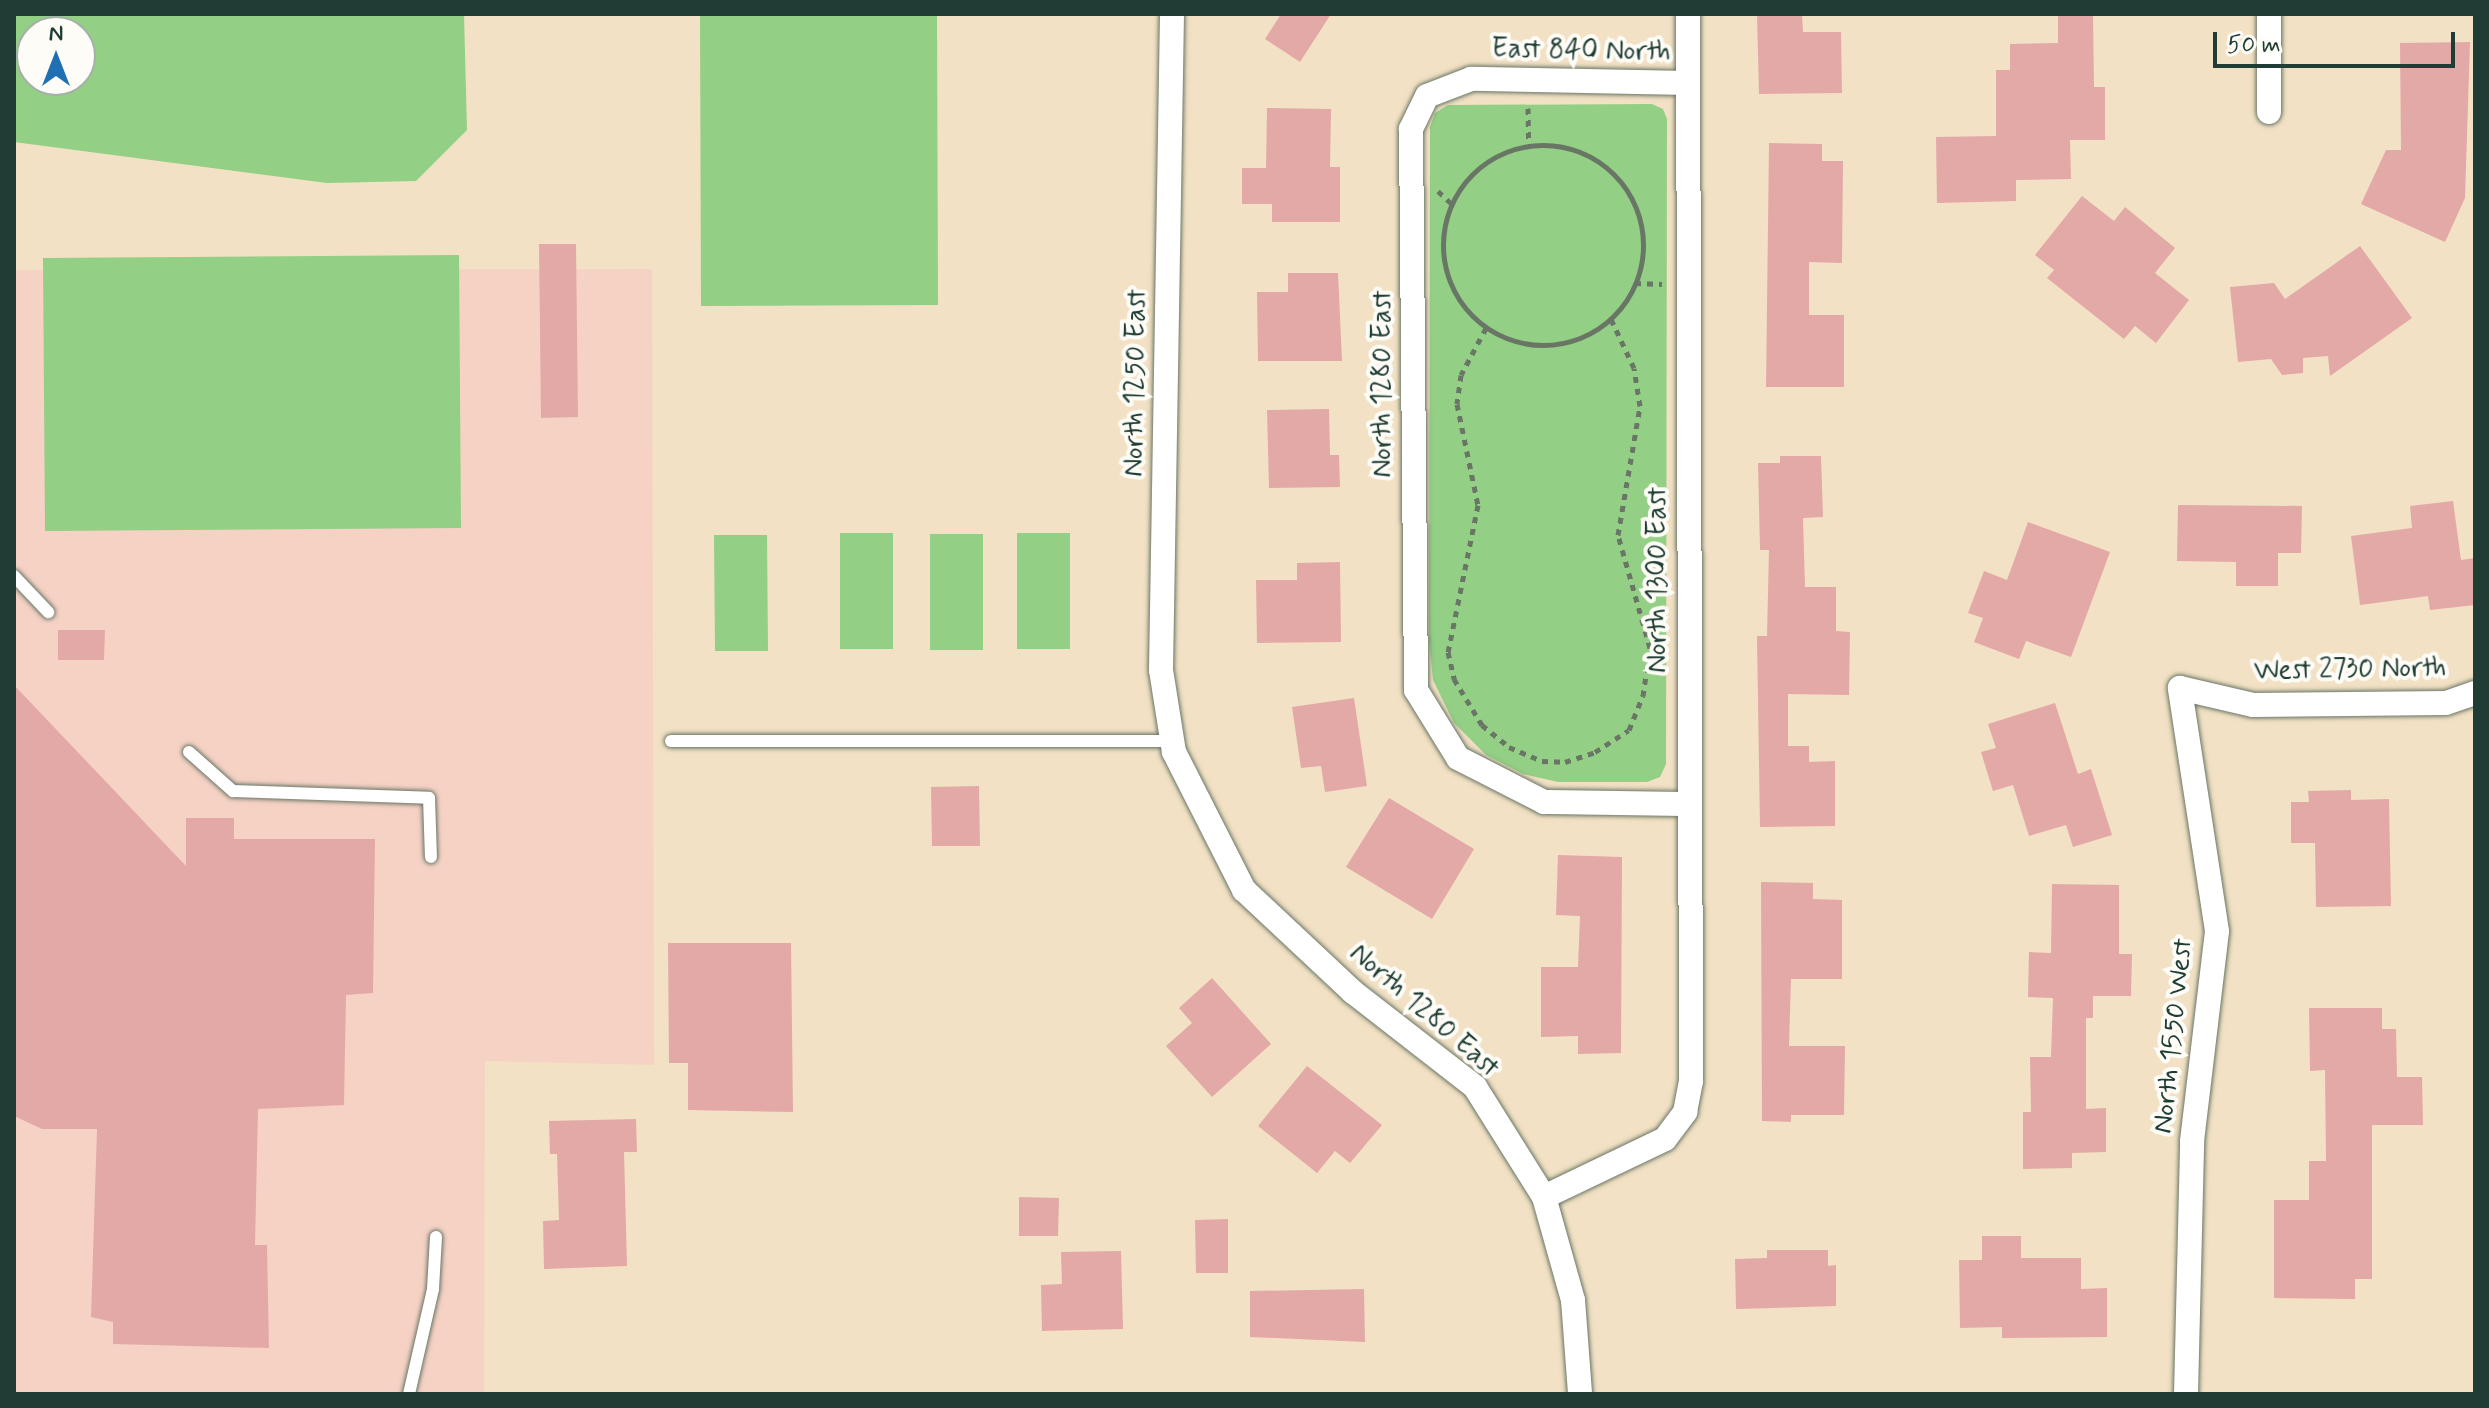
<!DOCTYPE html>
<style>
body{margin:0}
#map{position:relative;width:2489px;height:1408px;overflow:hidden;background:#f2e1c4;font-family:Mynerve,sans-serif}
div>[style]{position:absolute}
.built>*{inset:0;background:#f6d2c5}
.green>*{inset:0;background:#93cf84}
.building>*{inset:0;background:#e3a9a7}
.path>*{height:5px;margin-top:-2.5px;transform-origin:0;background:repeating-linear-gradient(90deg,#697666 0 6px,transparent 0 12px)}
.path>.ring{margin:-2.5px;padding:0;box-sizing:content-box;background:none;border:5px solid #697666;border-radius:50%}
.roads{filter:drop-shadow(0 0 2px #697666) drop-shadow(0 0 2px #697666)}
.service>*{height:12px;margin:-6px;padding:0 6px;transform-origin:6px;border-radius:6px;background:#fff}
.minor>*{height:24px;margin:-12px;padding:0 12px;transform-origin:12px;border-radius:12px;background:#fff}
span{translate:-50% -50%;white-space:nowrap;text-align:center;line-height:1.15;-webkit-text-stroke:8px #fdfcf7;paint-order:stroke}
.street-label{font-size:28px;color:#1f3d34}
.frame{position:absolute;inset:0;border:16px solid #1f3d34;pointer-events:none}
.north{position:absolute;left:16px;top:16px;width:80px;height:80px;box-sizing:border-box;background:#fdfcf7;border:2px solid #a4b0a9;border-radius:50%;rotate:0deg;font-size:22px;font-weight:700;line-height:32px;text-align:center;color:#1f3d34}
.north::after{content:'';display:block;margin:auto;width:28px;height:36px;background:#1f6fb2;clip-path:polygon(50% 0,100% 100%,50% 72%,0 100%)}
.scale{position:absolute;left:2213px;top:32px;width:242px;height:36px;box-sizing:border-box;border:4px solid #1f3d34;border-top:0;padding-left:10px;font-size:24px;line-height:28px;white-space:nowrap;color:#1f3d34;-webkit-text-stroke:6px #fdfcf7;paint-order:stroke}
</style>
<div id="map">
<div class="built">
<i style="clip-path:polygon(652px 269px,654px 1065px,485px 1061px,484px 1394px,14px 1394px,14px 270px)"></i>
</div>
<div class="green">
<i style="clip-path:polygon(evenodd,14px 14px,464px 14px,467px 130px,416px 181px,327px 183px,14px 142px,14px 14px,80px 32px,80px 80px,32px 80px,32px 32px,80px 32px)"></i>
<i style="clip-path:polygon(700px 14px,937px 14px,938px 305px,701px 306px)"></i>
<i style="clip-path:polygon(1652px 104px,1663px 109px,1667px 119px,1666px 764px,1660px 777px,1647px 782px,1558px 782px,1523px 774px,1486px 755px,1454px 723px,1433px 680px,1429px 639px,1430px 127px,1435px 113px,1448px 105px)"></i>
<i style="clip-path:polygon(459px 255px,461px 528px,45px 531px,43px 258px)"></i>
<i style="clip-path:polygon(840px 533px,893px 533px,893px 649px,840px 649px)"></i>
<i style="clip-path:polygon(1017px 533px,1070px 533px,1070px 649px,1017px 649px)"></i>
<i style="clip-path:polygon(930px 534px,983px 534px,983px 650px,930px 650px)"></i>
<i style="clip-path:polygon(714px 535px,767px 535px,768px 651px,715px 651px)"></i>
</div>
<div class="building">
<i style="clip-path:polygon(1281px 14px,1331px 14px,1300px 62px,1265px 39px)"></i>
<i style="clip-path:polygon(1757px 14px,1802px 14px,1803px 32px,1841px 32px,1842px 93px,1759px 94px)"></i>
<i style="clip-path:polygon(2058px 14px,2093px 14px,2094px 87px,2105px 87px,2105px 140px,2070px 140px,2071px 179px,2016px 180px,2016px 201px,1937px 203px,1936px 137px,1996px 136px,1996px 70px,2010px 70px,2010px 44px,2058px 43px)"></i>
<i style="clip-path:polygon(2470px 42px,2465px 198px,2445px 242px,2361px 204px,2386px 150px,2401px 150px,2400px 43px)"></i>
<i style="clip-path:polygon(1267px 108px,1331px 109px,1330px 167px,1340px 167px,1340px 222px,1272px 222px,1272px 204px,1242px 204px,1242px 168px,1266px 168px)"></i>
<i style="clip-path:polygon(1769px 143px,1822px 144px,1822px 161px,1843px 161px,1842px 263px,1809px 262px,1809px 315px,1844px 315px,1844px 387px,1766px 387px)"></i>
<i style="clip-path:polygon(2082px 196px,2114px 221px,2125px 207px,2175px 248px,2155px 273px,2189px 300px,2156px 343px,2135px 326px,2124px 339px,2047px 278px,2054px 270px,2035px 255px)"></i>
<i style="clip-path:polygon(539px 244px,576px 244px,578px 417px,541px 418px)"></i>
<i style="clip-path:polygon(2360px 246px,2412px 318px,2330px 376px,2328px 356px,2303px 358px,2303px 373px,2282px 375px,2271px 359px,2238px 362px,2230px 287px,2274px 283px,2285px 299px)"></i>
<i style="clip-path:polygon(1288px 273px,1338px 273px,1342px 361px,1258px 361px,1257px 292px,1288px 292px)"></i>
<i style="clip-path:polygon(1329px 409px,1330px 455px,1339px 455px,1340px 487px,1269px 488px,1267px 410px)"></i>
<i style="clip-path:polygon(1780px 456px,1821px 456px,1823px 517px,1803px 518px,1805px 587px,1836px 587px,1836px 631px,1850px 632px,1849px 695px,1788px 694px,1788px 746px,1809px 746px,1809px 762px,1835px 761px,1835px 826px,1760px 827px,1757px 636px,1767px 636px,1769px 550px,1760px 550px,1758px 463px,1780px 463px)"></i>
<i style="clip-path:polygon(2453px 501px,2461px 560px,2475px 558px,2475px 605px,2430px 610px,2428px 596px,2360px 605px,2351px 536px,2412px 528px,2410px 506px)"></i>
<i style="clip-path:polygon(2178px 505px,2302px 506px,2301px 553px,2278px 553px,2278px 586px,2236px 586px,2236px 562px,2177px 561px)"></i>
<i style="clip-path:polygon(2028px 522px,2110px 552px,2071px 657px,2026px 641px,2019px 659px,1974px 642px,1983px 618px,1968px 613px,1984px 571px,2007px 580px)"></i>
<i style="clip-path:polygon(1340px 562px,1341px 642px,1257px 643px,1256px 580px,1297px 580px,1297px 563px)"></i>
<i style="clip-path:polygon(58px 630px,105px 630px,104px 660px,58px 660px)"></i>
<i style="clip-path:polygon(14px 685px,186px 866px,186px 818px,234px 818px,234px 839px,375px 839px,373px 993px,346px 995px,344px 1105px,258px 1109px,255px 1245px,267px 1245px,269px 1348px,113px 1344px,113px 1322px,91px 1317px,97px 1129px,42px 1129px,14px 1116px)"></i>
<i style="clip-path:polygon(1354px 698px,1367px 786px,1325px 792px,1321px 766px,1301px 768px,1292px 707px)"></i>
<i style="clip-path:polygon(2055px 703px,2078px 774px,2091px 769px,2112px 835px,2073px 847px,2066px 825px,2029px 836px,2013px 785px,1993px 791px,1981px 752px,1996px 748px,1988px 724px)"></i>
<i style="clip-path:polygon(979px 786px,980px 846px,932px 846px,931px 787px)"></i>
<i style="clip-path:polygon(2351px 790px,2351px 800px,2389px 799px,2391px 906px,2316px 907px,2315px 843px,2291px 843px,2291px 802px,2309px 802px,2308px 791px)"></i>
<i style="clip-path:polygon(1389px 798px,1474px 849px,1432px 919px,1346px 867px)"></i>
<i style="clip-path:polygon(1558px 855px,1622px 857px,1621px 1053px,1578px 1054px,1578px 1036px,1541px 1037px,1541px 967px,1578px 967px,1580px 916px,1556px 915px)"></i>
<i style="clip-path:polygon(1761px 882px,1813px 883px,1813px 899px,1842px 900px,1842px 979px,1791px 979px,1789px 1046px,1845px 1046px,1844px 1115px,1791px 1115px,1791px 1122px,1762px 1121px)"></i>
<i style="clip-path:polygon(2052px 884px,2119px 885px,2119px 954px,2132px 954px,2131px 996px,2093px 996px,2093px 1018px,2086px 1018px,2086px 1109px,2106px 1108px,2106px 1152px,2072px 1153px,2072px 1168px,2023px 1169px,2023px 1112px,2031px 1112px,2030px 1057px,2051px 1057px,2053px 998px,2028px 997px,2029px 952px,2051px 953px)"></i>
<i style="clip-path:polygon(668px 943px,791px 943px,793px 1112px,688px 1110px,688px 1063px,669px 1063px)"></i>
<i style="clip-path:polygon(1212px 978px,1271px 1044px,1212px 1097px,1166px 1046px,1192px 1023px,1179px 1008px)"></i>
<i style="clip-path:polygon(2309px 1008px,2382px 1008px,2382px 1029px,2396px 1029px,2397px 1077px,2422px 1077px,2423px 1125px,2372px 1125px,2372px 1279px,2355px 1279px,2355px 1299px,2274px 1298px,2274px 1200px,2309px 1200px,2309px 1161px,2326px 1161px,2325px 1070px,2310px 1071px)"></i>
<i style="clip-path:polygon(1307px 1066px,1382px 1125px,1350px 1163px,1335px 1151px,1317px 1173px,1258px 1126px)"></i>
<i style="clip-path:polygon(636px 1119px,637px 1152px,624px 1152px,627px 1266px,544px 1269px,543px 1221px,559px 1220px,557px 1154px,550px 1154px,549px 1121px)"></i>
<i style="clip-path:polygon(1019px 1197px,1059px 1198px,1058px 1236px,1019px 1236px)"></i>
<i style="clip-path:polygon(1228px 1219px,1228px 1273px,1196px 1273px,1195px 1220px)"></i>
<i style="clip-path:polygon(1982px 1236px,2021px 1236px,2021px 1258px,2081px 1258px,2081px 1289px,2107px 1288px,2107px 1337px,2002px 1338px,2002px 1327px,1960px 1328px,1959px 1260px,1982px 1260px)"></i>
<i style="clip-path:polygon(1767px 1250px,1828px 1250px,1828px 1266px,1836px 1265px,1836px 1306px,1736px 1309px,1735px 1259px,1767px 1258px)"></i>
<i style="clip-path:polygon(1121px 1251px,1123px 1329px,1042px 1331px,1041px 1285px,1062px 1284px,1061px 1252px)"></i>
<i style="clip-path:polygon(1364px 1289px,1365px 1342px,1250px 1337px,1250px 1291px)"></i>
</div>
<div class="path">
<i style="left:1528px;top:108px;width:39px;rotate:89deg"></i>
<i class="ring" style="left:1443px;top:145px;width:195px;height:195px"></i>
<i style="left:1438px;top:191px;width:19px;rotate:43deg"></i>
<i style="left:1635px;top:283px;width:27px;rotate:2deg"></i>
<i style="left:1486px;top:328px;width:53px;rotate:118deg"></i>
<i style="left:1461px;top:375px;width:29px;rotate:98deg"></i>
<i style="left:1457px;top:404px;width:103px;rotate:78.3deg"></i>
<i style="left:1478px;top:505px;width:150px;rotate:101.5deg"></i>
<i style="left:1448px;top:652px;width:28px;rotate:77deg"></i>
<i style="left:1454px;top:679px;width:54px;rotate:58.7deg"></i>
<i style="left:1482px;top:725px;width:35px;rotate:39deg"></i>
<i style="left:1509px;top:747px;width:36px;rotate:23deg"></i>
<i style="left:1542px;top:761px;width:23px;rotate:2deg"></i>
<i style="left:1565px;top:762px;width:32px;rotate:-18deg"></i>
<i style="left:1595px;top:752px;width:40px;rotate:-32.9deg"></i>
<i style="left:1629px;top:730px;width:37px;rotate:-68deg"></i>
<i style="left:1643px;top:696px;width:49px;rotate:-81.7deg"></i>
<i style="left:1650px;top:648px;width:117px;rotate:-105.8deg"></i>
<i style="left:1618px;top:535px;width:131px;rotate:-80.3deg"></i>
<i style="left:1640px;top:406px;width:38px;rotate:-99deg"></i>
<i style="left:1634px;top:368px;width:54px;rotate:-115.1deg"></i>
</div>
<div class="roads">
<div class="service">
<i style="left:14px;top:576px;width:50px;rotate:46.6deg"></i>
<i style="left:671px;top:741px;width:503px"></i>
<i style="left:189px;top:752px;width:59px;rotate:41.6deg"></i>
<i style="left:233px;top:791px;width:196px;rotate:2deg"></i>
<i style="left:429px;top:798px;width:59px;rotate:88.1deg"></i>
<i style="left:409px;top:1394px;width:108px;rotate:-77.1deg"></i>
<i style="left:433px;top:1289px;width:52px;rotate:-86.7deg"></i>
</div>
<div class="minor">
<i style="left:1172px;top:14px;width:656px;rotate:90.96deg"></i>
<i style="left:1161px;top:670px;width:83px;rotate:81deg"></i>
<i style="left:1174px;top:752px;width:155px;rotate:63.1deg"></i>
<i style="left:1244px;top:890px;width:149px;rotate:43.1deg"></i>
<i style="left:1353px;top:992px;width:155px;rotate:37.9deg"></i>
<i style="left:1475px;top:1087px;width:130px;rotate:57.9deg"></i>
<i style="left:1544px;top:1197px;width:107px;rotate:74.3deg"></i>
<i style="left:1573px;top:1300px;width:94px;rotate:85.7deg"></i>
<i style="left:2269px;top:14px;width:98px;rotate:90deg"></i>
<i style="left:1688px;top:83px;width:217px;rotate:-178.9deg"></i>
<i style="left:1471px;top:79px;width:47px;rotate:158.9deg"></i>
<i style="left:1427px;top:96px;width:37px;rotate:116deg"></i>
<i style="left:1411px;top:129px;width:561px;rotate:89.49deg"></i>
<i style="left:1416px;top:690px;width:80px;rotate:58.3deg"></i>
<i style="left:1458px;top:758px;width:97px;rotate:27.1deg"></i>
<i style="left:1544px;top:802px;width:145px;rotate:0.8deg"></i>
<i style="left:1544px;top:1197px;width:134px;rotate:-25.6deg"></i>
<i style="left:1665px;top:1139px;width:34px;rotate:-53deg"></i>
<i style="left:1685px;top:1112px;width:32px;rotate:-79deg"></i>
<i style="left:1691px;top:1081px;width:1067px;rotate:-90.16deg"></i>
<i style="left:2186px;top:1394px;width:253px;rotate:-88.6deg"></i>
<i style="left:2192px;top:1141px;width:211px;rotate:-83.2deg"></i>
<i style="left:2217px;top:931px;width:246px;rotate:-98.7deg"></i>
<i style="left:2180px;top:688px;width:75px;rotate:13.1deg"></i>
<i style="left:2253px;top:705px;width:193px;rotate:-0.6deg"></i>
<i style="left:2446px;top:703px;width:31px;rotate:-19deg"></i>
</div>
</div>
<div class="street-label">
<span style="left:1581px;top:51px;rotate:1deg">East 840 North</span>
<span style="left:1136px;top:383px;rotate:-89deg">North 1250 East</span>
<span style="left:1383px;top:384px;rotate:-90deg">North 1280 East</span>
<span style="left:1658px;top:580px;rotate:-90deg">North 1300 East</span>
<span style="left:2350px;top:670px;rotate:-1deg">West 2730 North</span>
<span style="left:1424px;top:1011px;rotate:41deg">North 1280 East</span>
<span style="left:2174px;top:1036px;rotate:-84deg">North 1550 West</span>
</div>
<div class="frame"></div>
<div class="north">N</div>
<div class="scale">50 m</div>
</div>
